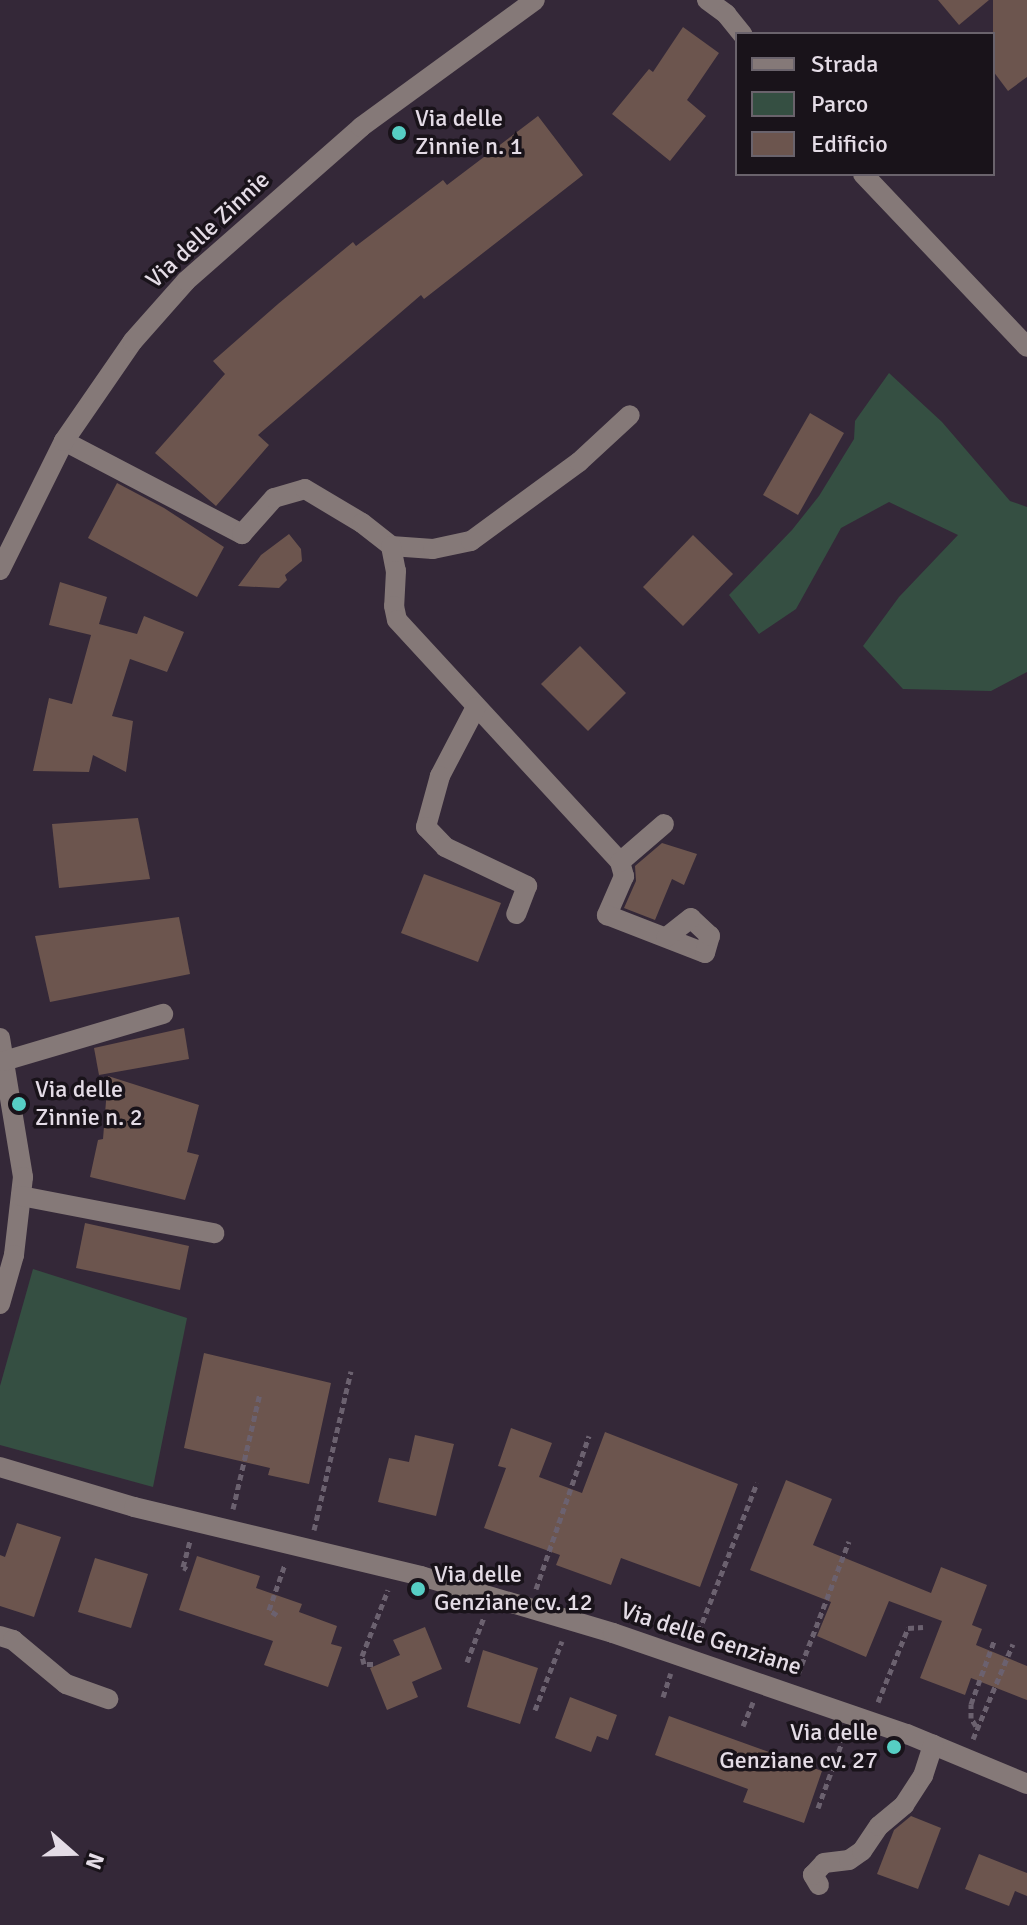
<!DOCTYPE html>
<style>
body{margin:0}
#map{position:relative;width:1027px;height:1925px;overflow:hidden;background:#342838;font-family:Signika,sans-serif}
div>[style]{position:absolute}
.green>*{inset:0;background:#354f42}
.building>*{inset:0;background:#6c554e}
.path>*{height:5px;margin-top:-2.5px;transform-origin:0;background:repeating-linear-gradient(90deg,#6b616f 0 6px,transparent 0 10px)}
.minor>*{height:20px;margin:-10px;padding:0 10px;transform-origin:10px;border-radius:10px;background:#857978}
.dots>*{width:22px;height:22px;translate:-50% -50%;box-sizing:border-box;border:4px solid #19131a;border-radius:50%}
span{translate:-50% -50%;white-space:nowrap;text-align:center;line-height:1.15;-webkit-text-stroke:7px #19131a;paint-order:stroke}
.poi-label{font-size:24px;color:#e4dce6}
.left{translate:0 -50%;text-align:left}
.right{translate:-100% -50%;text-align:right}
.street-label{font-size:24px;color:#e4dce6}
.legend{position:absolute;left:735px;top:32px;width:260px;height:144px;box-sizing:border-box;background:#19131a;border:2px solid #6a636c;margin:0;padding:10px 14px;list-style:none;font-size:24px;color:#e4dce6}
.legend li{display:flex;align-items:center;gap:16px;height:40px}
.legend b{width:40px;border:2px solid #6a636c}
.north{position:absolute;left:32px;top:1813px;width:80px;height:80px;-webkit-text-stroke:6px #19131a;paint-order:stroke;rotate:110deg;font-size:22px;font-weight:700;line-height:32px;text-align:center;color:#e4dce6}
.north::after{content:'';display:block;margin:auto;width:28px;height:36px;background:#e4dce6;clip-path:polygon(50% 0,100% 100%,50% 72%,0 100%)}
</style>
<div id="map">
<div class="green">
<i style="clip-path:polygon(889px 373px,942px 422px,1010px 501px,1027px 507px,1027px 672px,991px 691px,903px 689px,863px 646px,899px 597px,958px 535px,889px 502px,841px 528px,796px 609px,759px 634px,729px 595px,792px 530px,819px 496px,854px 439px,855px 421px)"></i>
<i style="clip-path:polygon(33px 1269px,187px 1318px,153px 1487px,0 1445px,0 1386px)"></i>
</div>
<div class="building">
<i style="clip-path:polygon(938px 0,989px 0,959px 25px)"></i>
<i style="clip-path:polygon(993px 0,1027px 0,1027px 77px,1008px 91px,993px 71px)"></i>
<i style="clip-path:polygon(683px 27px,719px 53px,687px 100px,706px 116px,670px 161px,612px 114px,649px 69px,653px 72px)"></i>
<i style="clip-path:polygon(538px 116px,583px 175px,424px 299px,421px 295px,258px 435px,269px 445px,216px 506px,155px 453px,225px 374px,213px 361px,278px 304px,353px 242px,356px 246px,443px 180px,447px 185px)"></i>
<i style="clip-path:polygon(810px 413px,844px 433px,798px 515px,763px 495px)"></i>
<i style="clip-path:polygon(117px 483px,164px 508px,224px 547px,197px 597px,88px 538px)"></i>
<i style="clip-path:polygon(289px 534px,301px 549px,302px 561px,285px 575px,287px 580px,279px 588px,238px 586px,261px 555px)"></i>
<i style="clip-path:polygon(693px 535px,733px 574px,683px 626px,643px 587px)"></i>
<i style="clip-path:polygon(60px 582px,107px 597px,99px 624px,137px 634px,144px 616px,184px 632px,167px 672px,130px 659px,112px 716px,133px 721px,126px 772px,93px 755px,89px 772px,33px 771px,49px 698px,72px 704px,91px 635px,49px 625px)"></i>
<i style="clip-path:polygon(580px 646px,626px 693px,588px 731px,541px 684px)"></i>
<i style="clip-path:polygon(138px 818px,150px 879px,59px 888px,52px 824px)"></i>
<i style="clip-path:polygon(662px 843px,697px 854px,684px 885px,672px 879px,655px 920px,624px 908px,636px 881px,635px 866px)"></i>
<i style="clip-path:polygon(424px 874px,501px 903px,478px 962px,401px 933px)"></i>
<i style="clip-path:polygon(179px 917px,190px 974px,50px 1002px,35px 936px)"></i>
<i style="clip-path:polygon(184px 1028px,189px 1059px,99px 1075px,94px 1048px)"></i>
<i style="clip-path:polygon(108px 1076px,199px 1105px,187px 1152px,199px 1155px,185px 1200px,90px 1177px,98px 1140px,103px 1139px)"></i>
<i style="clip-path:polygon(85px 1223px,189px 1246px,180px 1290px,76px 1268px)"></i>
<i style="clip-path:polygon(204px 1353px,331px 1383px,309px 1484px,268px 1475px,270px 1468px,184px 1448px)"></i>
<i style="clip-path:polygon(511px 1428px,552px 1443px,539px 1477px,582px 1493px,605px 1432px,738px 1484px,700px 1587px,621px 1558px,611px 1585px,556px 1565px,560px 1555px,484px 1528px,506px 1468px,498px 1466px)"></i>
<i style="clip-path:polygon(415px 1435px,454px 1444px,436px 1516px,378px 1502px,389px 1458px,409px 1462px)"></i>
<i style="clip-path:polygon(786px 1480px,832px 1499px,813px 1545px,931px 1593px,941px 1567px,987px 1585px,972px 1625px,982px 1629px,976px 1645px,1027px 1666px,1027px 1700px,971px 1678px,965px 1695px,920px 1678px,942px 1621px,889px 1601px,866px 1657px,817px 1636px,831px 1602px,750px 1570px)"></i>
<i style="clip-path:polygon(17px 1523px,61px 1537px,34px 1617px,0 1606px,0 1555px,5px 1557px)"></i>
<i style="clip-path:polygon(197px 1556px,260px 1576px,256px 1588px,302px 1604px,299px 1612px,337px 1626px,331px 1644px,342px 1647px,328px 1687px,264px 1665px,273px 1641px,179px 1610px)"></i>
<i style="clip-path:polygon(95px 1558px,148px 1574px,131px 1628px,78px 1612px)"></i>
<i style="clip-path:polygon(425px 1627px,442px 1669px,412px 1682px,418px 1697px,387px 1710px,370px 1668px,400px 1655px,393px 1640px)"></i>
<i style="clip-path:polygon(483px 1650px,538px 1668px,520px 1724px,467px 1707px)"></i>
<i style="clip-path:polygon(570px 1697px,617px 1715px,608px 1740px,597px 1736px,591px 1752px,555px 1738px)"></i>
<i style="clip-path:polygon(669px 1716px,822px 1771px,804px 1823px,743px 1802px,748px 1789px,655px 1755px)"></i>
<i style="clip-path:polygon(911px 1816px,941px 1828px,918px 1889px,877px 1874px,894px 1830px)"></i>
<i style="clip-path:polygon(979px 1854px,1027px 1873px,1027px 1896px,1015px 1891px,1009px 1906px,965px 1889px)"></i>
</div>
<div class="path">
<i style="left:233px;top:1509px;width:119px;rotate:-76.9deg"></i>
<i style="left:314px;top:1530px;width:163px;rotate:-76.9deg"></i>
<i style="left:187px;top:1569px;width:4px;rotate:-153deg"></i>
<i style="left:183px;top:1567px;width:27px;rotate:-75deg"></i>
<i style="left:536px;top:1589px;width:162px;rotate:-70.9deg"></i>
<i style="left:277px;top:1615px;width:9px;rotate:-148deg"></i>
<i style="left:269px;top:1610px;width:49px;rotate:-70.8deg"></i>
<i style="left:695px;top:1641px;width:170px;rotate:-68.6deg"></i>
<i style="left:467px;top:1662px;width:48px;rotate:-69.3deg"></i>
<i style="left:373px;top:1664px;width:9px;rotate:180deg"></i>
<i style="left:364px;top:1664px;width:8px;rotate:-104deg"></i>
<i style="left:362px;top:1656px;width:71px;rotate:-68.5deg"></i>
<i style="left:798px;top:1674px;width:142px;rotate:-69deg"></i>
<i style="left:663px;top:1697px;width:25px;rotate:-72deg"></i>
<i style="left:878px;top:1702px;width:80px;rotate:-67.9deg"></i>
<i style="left:908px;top:1628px;width:15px;rotate:-4deg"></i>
<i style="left:535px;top:1710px;width:74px;rotate:-68.6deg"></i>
<i style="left:743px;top:1726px;width:26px;rotate:-67deg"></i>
<i style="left:976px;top:1726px;width:9px;rotate:-122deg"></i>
<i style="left:971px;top:1718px;width:14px;rotate:-90deg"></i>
<i style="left:971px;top:1704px;width:67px;rotate:-69.9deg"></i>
<i style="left:973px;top:1739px;width:103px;rotate:-67.2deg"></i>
<i style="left:818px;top:1808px;width:79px;rotate:-70deg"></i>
</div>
<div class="minor">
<i style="left:707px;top:0;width:24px;rotate:36deg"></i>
<i style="left:726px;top:14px;width:26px;rotate:51deg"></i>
<i style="left:863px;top:174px;width:238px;rotate:46.5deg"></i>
<i style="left:64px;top:441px;width:201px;rotate:27.6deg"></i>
<i style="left:242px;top:534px;width:48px;rotate:-48.4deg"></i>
<i style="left:274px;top:498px;width:32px;rotate:-16deg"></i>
<i style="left:305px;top:489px;width:66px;rotate:30.8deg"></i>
<i style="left:362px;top:523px;width:37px;rotate:38deg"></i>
<i style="left:391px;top:546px;width:42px;rotate:4.1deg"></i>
<i style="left:433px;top:549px;width:39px;rotate:-12deg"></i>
<i style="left:471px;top:541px;width:134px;rotate:-36.2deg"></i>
<i style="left:579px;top:462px;width:69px;rotate:-42.7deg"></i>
<i style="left:391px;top:546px;width:25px;rotate:79deg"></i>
<i style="left:396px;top:571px;width:35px;rotate:93deg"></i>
<i style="left:394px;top:606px;width:14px;rotate:78deg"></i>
<i style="left:397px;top:620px;width:329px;rotate:47.3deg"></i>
<i style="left:620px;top:862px;width:15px;rotate:74deg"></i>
<i style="left:624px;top:876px;width:43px;rotate:113.6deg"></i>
<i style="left:607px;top:915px;width:105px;rotate:21.2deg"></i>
<i style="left:705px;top:953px;width:18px;rotate:-74deg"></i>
<i style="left:710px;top:936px;width:26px;rotate:-137deg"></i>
<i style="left:691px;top:918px;width:31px;rotate:142deg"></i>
<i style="left:0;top:570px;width:144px;rotate:-63.6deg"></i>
<i style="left:64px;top:441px;width:121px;rotate:-55.4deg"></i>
<i style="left:133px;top:341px;width:80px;rotate:-48.5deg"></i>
<i style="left:186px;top:281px;width:233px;rotate:-41.3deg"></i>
<i style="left:361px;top:127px;width:215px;rotate:-36.1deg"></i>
<i style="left:476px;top:707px;width:78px;rotate:117.6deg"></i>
<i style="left:440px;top:776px;width:53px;rotate:105.4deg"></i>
<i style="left:426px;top:827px;width:28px;rotate:46deg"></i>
<i style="left:445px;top:847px;width:91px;rotate:25.4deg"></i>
<i style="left:527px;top:886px;width:30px;rotate:111deg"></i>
<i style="left:620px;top:862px;width:58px;rotate:-40.8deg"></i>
<i style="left:0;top:1038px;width:141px;rotate:80.6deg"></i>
<i style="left:23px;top:1177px;width:79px;rotate:96.6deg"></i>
<i style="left:14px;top:1255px;width:51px;rotate:105.9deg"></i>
<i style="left:4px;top:1061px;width:166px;rotate:-16.5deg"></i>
<i style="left:21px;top:1196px;width:197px;rotate:10.9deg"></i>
<i style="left:0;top:1467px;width:140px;rotate:16.6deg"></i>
<i style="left:134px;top:1507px;width:295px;rotate:13.5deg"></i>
<i style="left:421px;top:1576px;width:200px;rotate:16.5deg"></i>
<i style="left:613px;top:1633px;width:311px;rotate:19deg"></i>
<i style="left:907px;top:1734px;width:130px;rotate:22.6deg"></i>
<i style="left:0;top:1636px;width:14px;rotate:17deg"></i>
<i style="left:13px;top:1640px;width:69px;rotate:39.7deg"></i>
<i style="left:66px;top:1684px;width:45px;rotate:19.7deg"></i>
<i style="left:819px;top:1885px;width:12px;rotate:-121deg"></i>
<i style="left:813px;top:1875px;width:16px;rotate:-47deg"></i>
<i style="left:824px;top:1863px;width:25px;rotate:-7deg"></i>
<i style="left:849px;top:1860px;width:16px;rotate:-35deg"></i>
<i style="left:862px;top:1851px;width:30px;rotate:-56deg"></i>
<i style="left:879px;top:1826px;width:33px;rotate:-40deg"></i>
<i style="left:904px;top:1805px;width:35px;rotate:-57deg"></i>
<i style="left:923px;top:1776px;width:33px;rotate:-72deg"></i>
</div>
<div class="dots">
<i style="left:399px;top:133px;background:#56cec4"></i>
<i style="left:19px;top:1104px;background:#56cec4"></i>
<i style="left:418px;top:1589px;background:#56cec4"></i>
<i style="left:894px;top:1747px;background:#56cec4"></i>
</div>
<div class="poi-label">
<span class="left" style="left:415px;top:133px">Via delle<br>Zinnie n. 1</span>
<span class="left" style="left:35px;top:1104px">Via delle<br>Zinnie n. 2</span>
<span class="left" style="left:434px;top:1589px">Via delle<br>Genziane cv. 12</span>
<span class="right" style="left:878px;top:1747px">Via delle<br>Genziane cv. 27</span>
</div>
<div class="street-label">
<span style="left:208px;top:230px;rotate:-43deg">Via delle Zinnie</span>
<span style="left:711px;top:1639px;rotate:18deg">Via delle Genziane</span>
</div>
<ul class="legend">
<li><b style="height:10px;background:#857978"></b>Strada</li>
<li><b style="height:22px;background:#354f42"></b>Parco</li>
<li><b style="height:22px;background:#6c554e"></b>Edificio</li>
</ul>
<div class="north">N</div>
</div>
